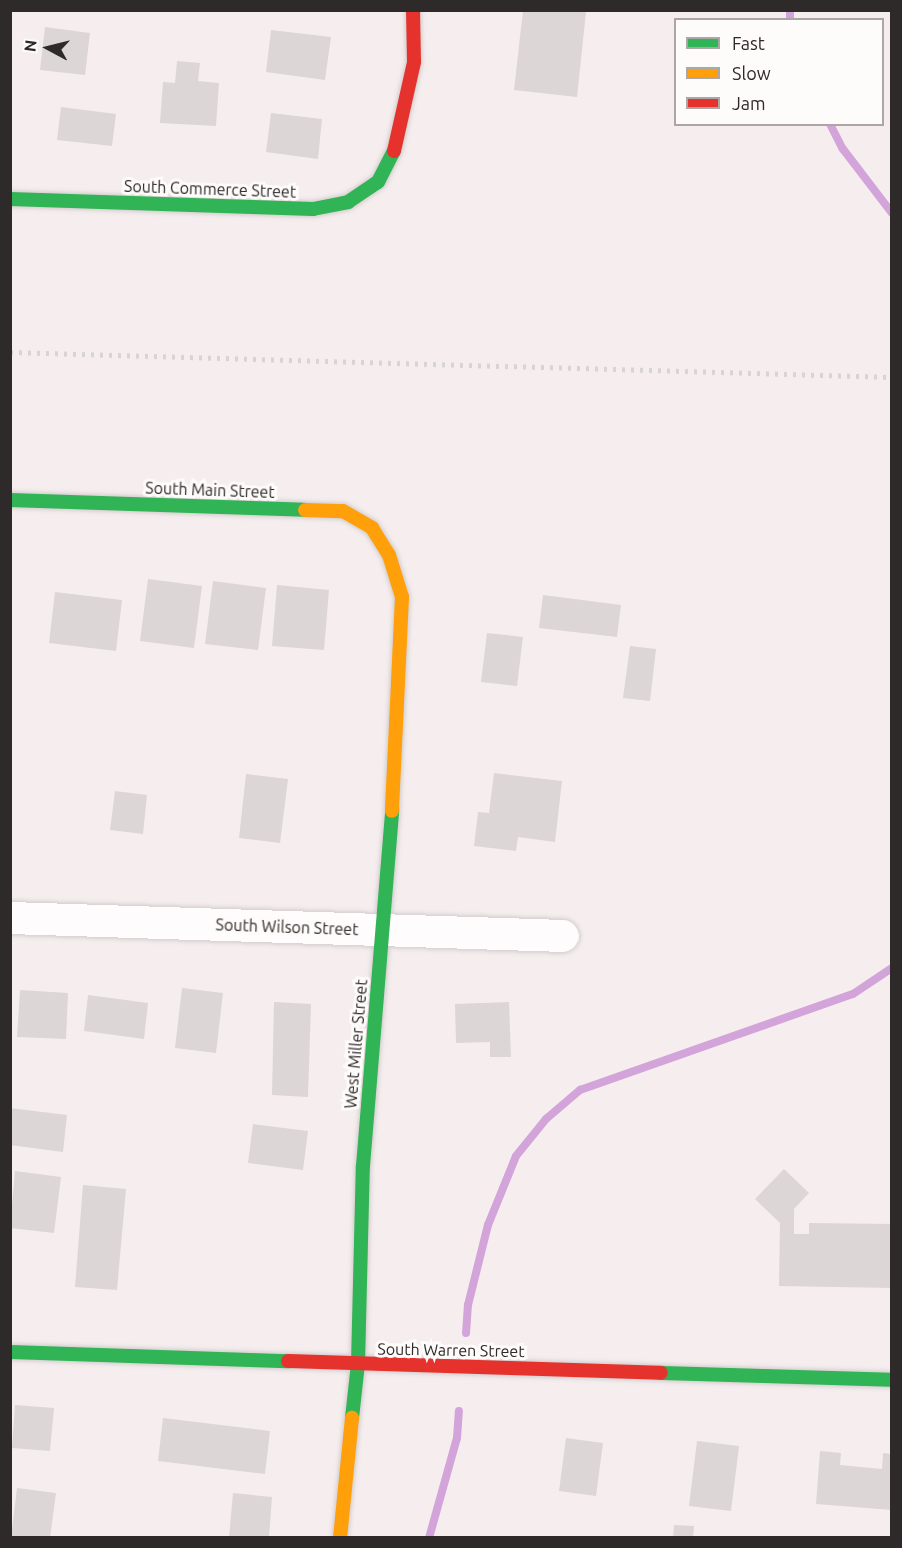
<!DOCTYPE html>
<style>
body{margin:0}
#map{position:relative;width:902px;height:1548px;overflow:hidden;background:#f6eeee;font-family:Ubuntu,sans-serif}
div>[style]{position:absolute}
.stream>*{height:8px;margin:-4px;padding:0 4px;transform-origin:4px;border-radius:4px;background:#d2a4d9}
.building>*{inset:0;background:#dcd6d7}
.roads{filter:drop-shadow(0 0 2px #d2cccc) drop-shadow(0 0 2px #d2cccc)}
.street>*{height:32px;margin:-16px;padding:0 16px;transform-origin:16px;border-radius:16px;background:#fefcfc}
.fast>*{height:14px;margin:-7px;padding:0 7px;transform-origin:7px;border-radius:7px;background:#30b455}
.slow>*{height:14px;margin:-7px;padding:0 7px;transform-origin:7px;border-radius:7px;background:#ff9f0a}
.jam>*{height:14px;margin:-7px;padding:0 7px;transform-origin:7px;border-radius:7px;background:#e5322d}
.rail>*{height:4.5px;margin-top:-2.25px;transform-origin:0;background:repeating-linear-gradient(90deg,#d7d4d4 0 3px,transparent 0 9px)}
span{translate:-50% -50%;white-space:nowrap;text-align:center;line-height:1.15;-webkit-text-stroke:6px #fefbfb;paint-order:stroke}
.street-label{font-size:16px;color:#2f2a2a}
.frame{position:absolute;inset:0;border:12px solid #2f2a2a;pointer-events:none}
.legend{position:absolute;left:674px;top:18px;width:210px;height:108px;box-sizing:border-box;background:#fefbfb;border:2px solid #aba7a7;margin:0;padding:8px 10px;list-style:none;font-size:18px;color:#2f2a2a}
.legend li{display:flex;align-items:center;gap:12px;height:30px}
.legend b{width:30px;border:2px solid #aba7a7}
.north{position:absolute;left:18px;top:18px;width:60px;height:60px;-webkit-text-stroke:4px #fefbfb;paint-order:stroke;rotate:277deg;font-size:16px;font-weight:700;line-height:24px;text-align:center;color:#2f2a2a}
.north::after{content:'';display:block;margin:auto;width:21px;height:27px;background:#2f2a2a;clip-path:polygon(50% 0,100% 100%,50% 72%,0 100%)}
</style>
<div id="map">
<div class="stream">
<i style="left:790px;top:20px;width:10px;rotate:-90deg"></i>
<i style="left:830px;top:124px;width:28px;rotate:63deg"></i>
<i style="left:843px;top:149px;width:81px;rotate:52.6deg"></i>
<i style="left:466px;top:1333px;width:28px;rotate:-86deg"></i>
<i style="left:468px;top:1305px;width:82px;rotate:-76deg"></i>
<i style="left:488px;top:1225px;width:74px;rotate:-67.9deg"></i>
<i style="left:516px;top:1156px;width:48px;rotate:-51deg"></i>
<i style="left:546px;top:1119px;width:45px;rotate:-40.5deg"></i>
<i style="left:580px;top:1090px;width:289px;rotate:-19.4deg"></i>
<i style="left:853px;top:994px;width:47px;rotate:-33.7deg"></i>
<i style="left:429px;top:1538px;width:104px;rotate:-74.4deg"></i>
<i style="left:457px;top:1438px;width:27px;rotate:-86deg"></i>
</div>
<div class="building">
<i style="clip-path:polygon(523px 10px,586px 12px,577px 97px,514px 90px)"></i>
<i style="clip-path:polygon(45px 27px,90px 33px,85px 75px,40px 70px)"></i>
<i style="clip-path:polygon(271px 30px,331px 37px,325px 80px,266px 72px)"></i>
<i style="clip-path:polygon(177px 61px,200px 63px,198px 81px,219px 83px,216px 126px,160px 123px,163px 82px,175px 83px)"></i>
<i style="clip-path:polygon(61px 107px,116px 114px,112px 146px,57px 140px)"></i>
<i style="clip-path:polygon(271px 113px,322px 119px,318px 159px,266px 152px)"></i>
<i style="clip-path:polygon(148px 579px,202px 586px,194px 648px,140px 641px)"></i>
<i style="clip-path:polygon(213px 581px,266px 588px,258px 650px,205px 644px)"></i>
<i style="clip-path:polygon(277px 585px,329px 590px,324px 650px,272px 646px)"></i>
<i style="clip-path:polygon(55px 592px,122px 600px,116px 651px,49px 643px)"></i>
<i style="clip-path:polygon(543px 595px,621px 605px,617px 637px,539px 628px)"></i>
<i style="clip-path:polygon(487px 633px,523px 637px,517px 686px,481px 682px)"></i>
<i style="clip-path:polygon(630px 646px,656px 649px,650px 701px,623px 698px)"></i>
<i style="clip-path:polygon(494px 773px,562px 781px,555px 842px,518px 837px,516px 851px,474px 846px,478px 812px,489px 813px)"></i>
<i style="clip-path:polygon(246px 774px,288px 779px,280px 843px,239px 838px)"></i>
<i style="clip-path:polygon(115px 791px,147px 795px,143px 834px,110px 830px)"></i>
<i style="clip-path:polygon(182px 988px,223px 993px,216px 1053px,175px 1048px)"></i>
<i style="clip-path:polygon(20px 990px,68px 993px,66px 1039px,17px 1037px)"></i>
<i style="clip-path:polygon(88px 995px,148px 1003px,144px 1039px,84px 1031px)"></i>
<i style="clip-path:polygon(274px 1002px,311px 1004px,308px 1097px,272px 1095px)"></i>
<i style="clip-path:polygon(509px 1002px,511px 1057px,490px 1057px,490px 1042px,456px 1043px,455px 1004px)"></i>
<i style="clip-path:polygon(10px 1108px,67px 1115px,63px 1152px,10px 1145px)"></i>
<i style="clip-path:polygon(253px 1124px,308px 1131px,303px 1170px,248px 1163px)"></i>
<i style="clip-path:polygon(784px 1169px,809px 1193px,794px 1209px,794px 1234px,809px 1234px,809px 1223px,892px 1224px,892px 1288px,779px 1286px,780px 1223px,755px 1199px)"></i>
<i style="clip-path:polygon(15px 1171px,61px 1177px,54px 1233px,10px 1228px)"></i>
<i style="clip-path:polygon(83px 1185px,126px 1189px,117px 1290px,75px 1287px)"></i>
<i style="clip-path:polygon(15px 1405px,54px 1408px,50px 1451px,12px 1448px)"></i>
<i style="clip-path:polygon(163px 1418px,270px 1431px,265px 1474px,158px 1461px)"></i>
<i style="clip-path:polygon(566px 1438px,603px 1443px,596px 1496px,559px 1491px)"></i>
<i style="clip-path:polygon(697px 1441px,739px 1446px,731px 1511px,689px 1506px)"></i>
<i style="clip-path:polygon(820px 1451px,841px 1453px,840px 1465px,882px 1469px,883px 1453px,892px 1454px,892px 1510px,816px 1504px)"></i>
<i style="clip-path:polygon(17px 1488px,56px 1493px,50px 1538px,11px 1538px)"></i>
<i style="clip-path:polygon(233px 1493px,272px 1497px,269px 1538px,229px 1538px)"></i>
<i style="clip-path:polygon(674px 1525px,694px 1526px,693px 1538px,673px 1538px)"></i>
</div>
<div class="roads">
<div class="street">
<i style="left:10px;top:918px;width:553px;rotate:1.86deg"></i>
</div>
<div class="fast">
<i style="left:10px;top:199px;width:303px;rotate:1.9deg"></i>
<i style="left:313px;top:209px;width:36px;rotate:-11deg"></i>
<i style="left:348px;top:202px;width:36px;rotate:-34deg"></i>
<i style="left:378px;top:182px;width:35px;rotate:-63deg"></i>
<i style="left:10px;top:500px;width:295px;rotate:1.9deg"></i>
<i style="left:10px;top:1352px;width:278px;rotate:1.9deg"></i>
<i style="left:661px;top:1373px;width:231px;rotate:1.7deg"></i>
<i style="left:352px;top:1418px;width:54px;rotate:-83.7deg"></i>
<i style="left:358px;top:1364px;width:198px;rotate:-88.6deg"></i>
<i style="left:363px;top:1166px;width:356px;rotate:-85.3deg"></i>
</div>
<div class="slow">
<i style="left:305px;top:510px;width:38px;rotate:2deg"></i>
<i style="left:343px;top:511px;width:34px;rotate:30deg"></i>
<i style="left:372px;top:528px;width:32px;rotate:58deg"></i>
<i style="left:389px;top:555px;width:44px;rotate:72.8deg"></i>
<i style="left:402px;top:597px;width:214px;rotate:92.7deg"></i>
<i style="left:340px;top:1538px;width:121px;rotate:-84.3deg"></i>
</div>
<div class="jam">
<i style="left:394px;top:151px;width:91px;rotate:-77.3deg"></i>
<i style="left:414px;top:62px;width:52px;rotate:-91.1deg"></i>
<i style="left:288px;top:1361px;width:373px;rotate:1.8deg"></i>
</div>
</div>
<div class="rail">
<i style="left:10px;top:352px;width:882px;rotate:1.62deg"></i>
</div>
<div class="street-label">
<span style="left:210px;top:189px;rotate:2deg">South Commerce Street</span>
<span style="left:210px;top:490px;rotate:2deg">South Main Street</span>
<span style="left:287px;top:927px;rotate:2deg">South Wilson Street</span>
<span style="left:356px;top:1044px;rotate:-85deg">West Miller Street</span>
<span style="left:451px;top:1350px;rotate:1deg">South Warren Street</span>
</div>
<div class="frame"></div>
<ul class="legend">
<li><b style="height:8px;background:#30b455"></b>Fast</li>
<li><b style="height:8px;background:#ff9f0a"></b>Slow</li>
<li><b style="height:8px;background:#e5322d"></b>Jam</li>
</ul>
<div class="north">N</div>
</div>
